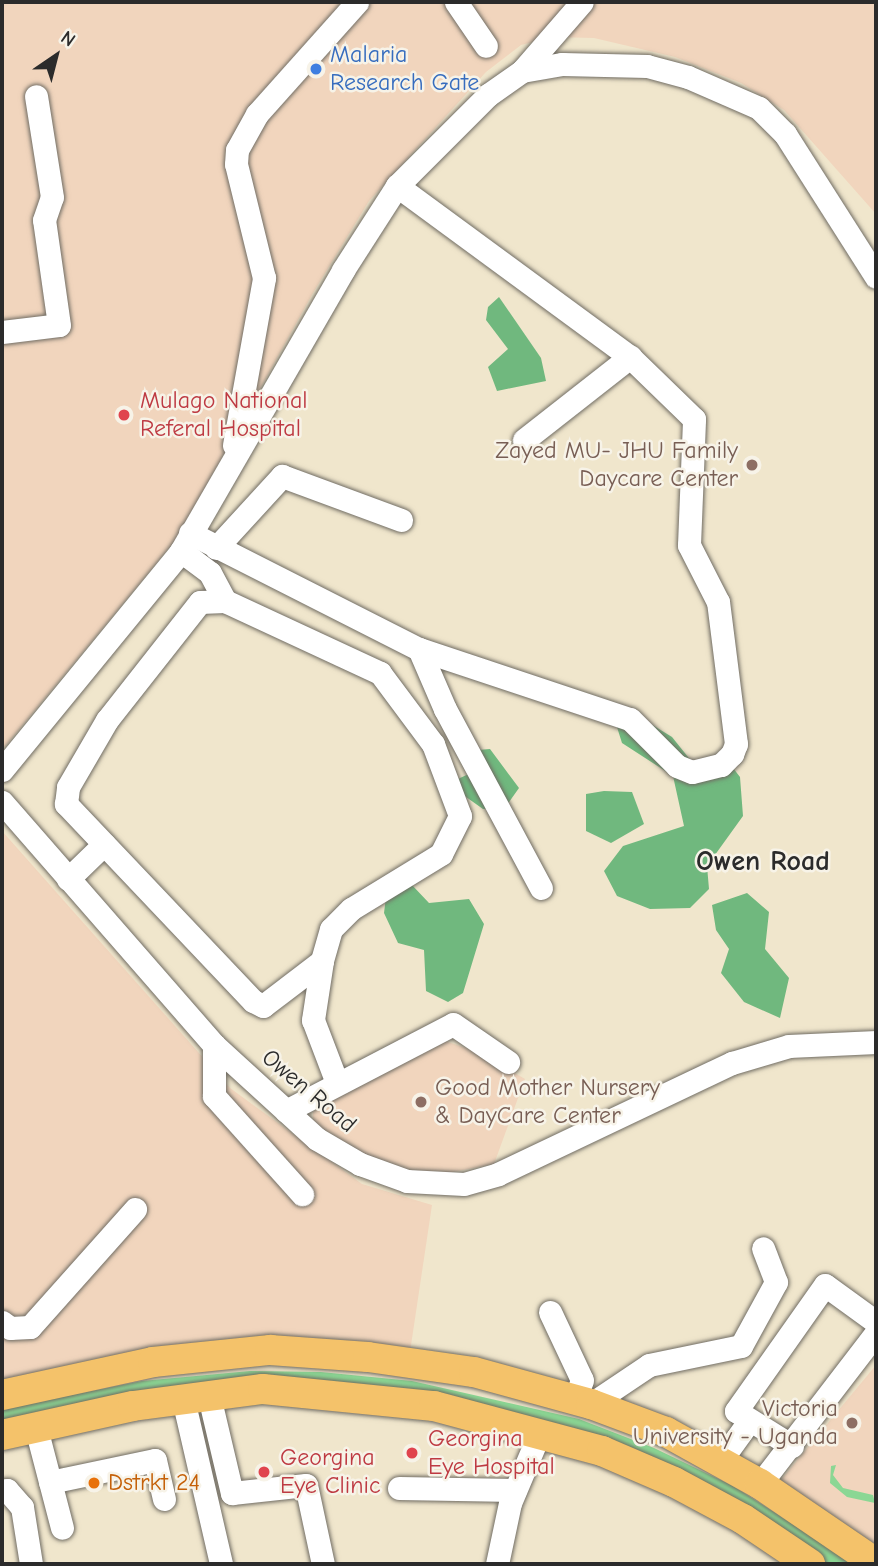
<!DOCTYPE html>
<style>
body{margin:0}
#map{position:relative;width:878px;height:1566px;overflow:hidden;background:#f0e6cc;font-family:"Comic Neue",sans-serif}
div>[style]{position:absolute}
.built>*{inset:0;background:#f1d5bd}
.green>*{inset:0;background:#8bd794}
.forest>*{inset:0;background:#70b87e}
.roads{filter:drop-shadow(0 0 2px #706c63) drop-shadow(0 0 2px #706c63)}
.minor>*{height:23px;margin:-11.5px;padding:0 11.5px;transform-origin:11.5px;border-radius:11.5px;background:#fff}
.major>*{height:30px;margin:-15px;padding:0 15px;transform-origin:15px;border-radius:15px;background:#f4c26a}
.dots>*{width:19px;height:19px;translate:-50% -50%;box-sizing:border-box;border:4px solid #f7f3e8;border-radius:50%}
span{translate:-50% -50%;white-space:nowrap;text-align:center;line-height:1.15;-webkit-text-stroke:5px #f7f3e8;paint-order:stroke}
.shop-label{font-size:24px;color:#366cbe}
.left{translate:0 -50%;text-align:left}
.health-label{font-size:24px;color:#be3a42}
.education-label{font-size:24px;color:#785e54}
.right{translate:-100% -50%;text-align:right}
.street-label{font-size:24px;color:#2b2b2b}
.food-label{font-size:24px;color:#c56008}
.quarter-label{font-size:28px;color:#2b2b2b;font-weight:700}
.frame{position:absolute;inset:0;border:4px solid #2b2b2b;pointer-events:none}
.north{position:absolute;left:21px;top:21px;width:70px;height:70px;-webkit-text-stroke:5px #f7f3e8;paint-order:stroke;rotate:35deg;font-size:19px;font-weight:700;line-height:28px;text-align:center;color:#2b2b2b}
.north::after{content:'';display:block;margin:auto;width:24px;height:32px;background:#2b2b2b;clip-path:polygon(50% 0,100% 100%,50% 72%,0 100%)}
</style>
<div id="map">
<div class="built">
<i style="clip-path:polygon(2px 2px,876px 2px,876px 214px,784px 110px,741px 83px,675px 57px,594px 38px,553px 37px,521px 45px,486px 72px,369px 201px,313px 293px,178px 537px,2px 750px)"></i>
<i style="clip-path:polygon(2px 831px,230px 1088px,362px 1184px,432px 1205px,410px 1352px,320px 1342px,2px 1390px)"></i>
<i style="clip-path:polygon(442px 1040px,481px 1053px,525px 1079px,494px 1164px,433px 1176px,371px 1162px,313px 1123px,313px 1112px,338px 1092px)"></i>
<i style="clip-path:polygon(876px 1365px,876px 1546px,780px 1481px)"></i>
</div>
<div class="green">
<i style="clip-path:polygon(250px 1371px,321px 1372px,412px 1381px,579px 1419px,654px 1448px,733px 1486px,855px 1564px,826px 1564px,760px 1520px,406px 1391px,2px 1428px,2px 1409px,142px 1381px)"></i>
<i style="clip-path:polygon(836px 1465px,833px 1475px,843px 1488px,873px 1495px,875px 1503px,847px 1497px,830px 1483px,831px 1466px)"></i>
</div>
<div class="forest">
<i style="clip-path:polygon(499px 297px,541px 358px,546px 381px,497px 391px,488px 367px,508px 349px,486px 320px,488px 307px)"></i>
<i style="clip-path:polygon(633px 713px,672px 737px,692px 762px,723px 755px,740px 777px,743px 816px,707px 866px,709px 889px,690px 908px,650px 909px,617px 896px,604px 871px,623px 846px,684px 826px,673px 776px,622px 743px,616px 724px)"></i>
<i style="clip-path:polygon(490px 749px,519px 788px,504px 809px,483px 809px,459px 792px,458px 779px,477px 770px,478px 750px)"></i>
<i style="clip-path:polygon(604px 791px,632px 792px,644px 824px,611px 843px,586px 831px,586px 794px)"></i>
<i style="clip-path:polygon(411px 884px,429px 903px,469px 899px,484px 924px,463px 993px,448px 1002px,426px 991px,424px 950px,398px 943px,384px 913px,387px 889px)"></i>
<i style="clip-path:polygon(747px 893px,769px 912px,765px 949px,789px 978px,780px 1018px,744px 1002px,721px 973px,729px 949px,716px 930px,712px 905px)"></i>
</div>
<div class="roads">
<div class="minor">
<i style="left:456px;top:2px;width:53px;rotate:55.7deg"></i>
<i style="left:522px;top:71px;width:91px;rotate:-49deg"></i>
<i style="left:2px;top:332px;width:57px;rotate:-7deg"></i>
<i style="left:59px;top:325px;width:106px;rotate:-98.1deg"></i>
<i style="left:44px;top:220px;width:24px;rotate:-71deg"></i>
<i style="left:52px;top:197px;width:102px;rotate:-99deg"></i>
<i style="left:524px;top:440px;width:135px;rotate:-38.1deg"></i>
<i style="left:234px;top:445px;width:170px;rotate:-79.8deg"></i>
<i style="left:264px;top:278px;width:117px;rotate:-103.8deg"></i>
<i style="left:236px;top:164px;width:14px;rotate:-86deg"></i>
<i style="left:237px;top:150px;width:41px;rotate:-60.9deg"></i>
<i style="left:257px;top:114px;width:150px;rotate:-48.2deg"></i>
<i style="left:190px;top:533px;width:257px;rotate:26.9deg"></i>
<i style="left:419px;top:649px;width:222px;rotate:18.4deg"></i>
<i style="left:630px;top:719px;width:66px;rotate:45deg"></i>
<i style="left:677px;top:766px;width:16px;rotate:22deg"></i>
<i style="left:692px;top:772px;width:30px;rotate:-14deg"></i>
<i style="left:721px;top:765px;width:16px;rotate:-45deg"></i>
<i style="left:732px;top:754px;width:11px;rotate:-68deg"></i>
<i style="left:736px;top:744px;width:143px;rotate:-97.2deg"></i>
<i style="left:718px;top:602px;width:64px;rotate:-117deg"></i>
<i style="left:689px;top:545px;width:126px;rotate:-87.7deg"></i>
<i style="left:694px;top:419px;width:89px;rotate:-135.9deg"></i>
<i style="left:630px;top:357px;width:289px;rotate:-143.7deg"></i>
<i style="left:216px;top:548px;width:98px;rotate:-47.5deg"></i>
<i style="left:282px;top:476px;width:127px;rotate:20.3deg"></i>
<i style="left:181px;top:551px;width:36px;rotate:37deg"></i>
<i style="left:210px;top:573px;width:32px;rotate:62deg"></i>
<i style="left:225px;top:601px;width:171px;rotate:24.9deg"></i>
<i style="left:380px;top:673px;width:89px;rotate:53.3deg"></i>
<i style="left:433px;top:744px;width:77px;rotate:69.4deg"></i>
<i style="left:460px;top:816px;width:42px;rotate:116.6deg"></i>
<i style="left:441px;top:854px;width:105px;rotate:148.6deg"></i>
<i style="left:351px;top:909px;width:28px;rotate:135deg"></i>
<i style="left:331px;top:929px;width:33px;rotate:106deg"></i>
<i style="left:322px;top:961px;width:74px;rotate:142.7deg"></i>
<i style="left:263px;top:1006px;width:11px;rotate:-153deg"></i>
<i style="left:253px;top:1001px;width:272px;rotate:-133.5deg"></i>
<i style="left:66px;top:804px;width:17px;rotate:-83deg"></i>
<i style="left:68px;top:787px;width:78px;rotate:-59.8deg"></i>
<i style="left:107px;top:720px;width:150px;rotate:-51.8deg"></i>
<i style="left:200px;top:602px;width:25px;rotate:-2deg"></i>
<i style="left:419px;top:649px;width:65px;rotate:66.6deg"></i>
<i style="left:445px;top:709px;width:203px;rotate:61.8deg"></i>
<i style="left:2px;top:770px;width:283px;rotate:-50.7deg"></i>
<i style="left:181px;top:551px;width:324px;rotate:-60deg"></i>
<i style="left:343px;top:270px;width:100px;rotate:-57.3deg"></i>
<i style="left:397px;top:186px;width:129px;rotate:-45deg"></i>
<i style="left:488px;top:95px;width:42px;rotate:-35.2deg"></i>
<i style="left:522px;top:71px;width:41px;rotate:-9.9deg"></i>
<i style="left:562px;top:64px;width:85px;rotate:1.3deg"></i>
<i style="left:647px;top:66px;width:42px;rotate:15deg"></i>
<i style="left:688px;top:77px;width:77px;rotate:23.6deg"></i>
<i style="left:759px;top:108px;width:37px;rotate:45deg"></i>
<i style="left:785px;top:134px;width:169px;rotate:57.5deg"></i>
<i style="left:2px;top:802px;width:322px;rotate:48.9deg"></i>
<i style="left:214px;top:1045px;width:139px;rotate:42.4deg"></i>
<i style="left:317px;top:1139px;width:50px;rotate:30.2deg"></i>
<i style="left:360px;top:1164px;width:50px;rotate:19.9deg"></i>
<i style="left:407px;top:1181px;width:57px;rotate:3deg"></i>
<i style="left:464px;top:1184px;width:35px;rotate:-16deg"></i>
<i style="left:498px;top:1174px;width:259px;rotate:-25.4deg"></i>
<i style="left:732px;top:1063px;width:59px;rotate:-16.6deg"></i>
<i style="left:789px;top:1046px;width:87px;rotate:-2.6deg"></i>
<i style="left:68px;top:879px;width:50px;rotate:-44.2deg"></i>
<i style="left:322px;top:961px;width:60px;rotate:98.7deg"></i>
<i style="left:313px;top:1020px;width:67px;rotate:69.1deg"></i>
<i style="left:214px;top:1045px;width:51px;rotate:90deg"></i>
<i style="left:214px;top:1096px;width:132px;rotate:48.1deg"></i>
<i style="left:286px;top:1111px;width:188px;rotate:-27.5deg"></i>
<i style="left:453px;top:1024px;width:67px;rotate:34.6deg"></i>
<i style="left:550px;top:1312px;width:75px;rotate:64.8deg"></i>
<i style="left:582px;top:1380px;width:20px;rotate:110deg"></i>
<i style="left:2px;top:1322px;width:10px;rotate:37deg"></i>
<i style="left:10px;top:1328px;width:20px;rotate:-3deg"></i>
<i style="left:30px;top:1327px;width:158px;rotate:-48.3deg"></i>
<i style="left:209px;top:1396px;width:100px;rotate:76.7deg"></i>
<i style="left:232px;top:1493px;width:74px;rotate:-6.2deg"></i>
<i style="left:306px;top:1485px;width:81px;rotate:77.9deg"></i>
<i style="left:183px;top:1399px;width:169px;rotate:77deg"></i>
<i style="left:591px;top:1404px;width:70px;rotate:-33.9deg"></i>
<i style="left:649px;top:1365px;width:94px;rotate:-11.7deg"></i>
<i style="left:741px;top:1346px;width:73px;rotate:-61.3deg"></i>
<i style="left:776px;top:1282px;width:36px;rotate:-111deg"></i>
<i style="left:36px;top:1428px;width:103px;rotate:75.4deg"></i>
<i style="left:792px;top:1446px;width:66px;rotate:-148deg"></i>
<i style="left:736px;top:1411px;width:154px;rotate:-54.8deg"></i>
<i style="left:825px;top:1285px;width:63px;rotate:36deg"></i>
<i style="left:721px;top:1460px;width:49px;rotate:-54.1deg"></i>
<i style="left:50px;top:1482px;width:107px;rotate:-11.8deg"></i>
<i style="left:155px;top:1460px;width:40px;rotate:77deg"></i>
<i style="left:760px;top:1484px;width:190px;rotate:-52.5deg"></i>
<i style="left:399px;top:1488px;width:116px;rotate:1deg"></i>
<i style="left:2px;top:1491px;width:5px;rotate:-11deg"></i>
<i style="left:7px;top:1490px;width:23px;rotate:49deg"></i>
<i style="left:22px;top:1507px;width:58px;rotate:81deg"></i>
<i style="left:497px;top:1564px;width:62px;rotate:-78deg"></i>
<i style="left:510px;top:1503px;width:77px;rotate:-67.1deg"></i>
</div>
<div class="major">
<i style="left:2px;top:1395px;width:155px;rotate:-12.3deg"></i>
<i style="left:153px;top:1362px;width:118px;rotate:-5.9deg"></i>
<i style="left:270px;top:1350px;width:98px;rotate:4.1deg"></i>
<i style="left:368px;top:1357px;width:107px;rotate:8.1deg"></i>
<i style="left:474px;top:1372px;width:121px;rotate:15.3deg"></i>
<i style="left:591px;top:1404px;width:80px;rotate:20.5deg"></i>
<i style="left:666px;top:1432px;width:107px;rotate:29deg"></i>
<i style="left:760px;top:1484px;width:140px;rotate:34.3deg"></i>
<i style="left:2px;top:1435px;width:134px;rotate:-12.5deg"></i>
<i style="left:133px;top:1406px;width:131px;rotate:-7.5deg"></i>
<i style="left:263px;top:1389px;width:172px;rotate:5.7deg"></i>
<i style="left:434px;top:1406px;width:174px;rotate:15deg"></i>
<i style="left:602px;top:1451px;width:78px;rotate:23.3deg"></i>
<i style="left:674px;top:1482px;width:78px;rotate:28.2deg"></i>
<i style="left:743px;top:1519px;width:81px;rotate:33.9deg"></i>
</div>
</div>
<div class="dots">
<i style="left:316px;top:69px;background:#3f7fe0"></i>
<i style="left:124px;top:415px;background:#e0444e"></i>
<i style="left:752px;top:465px;background:#8d6e63"></i>
<i style="left:421px;top:1102px;background:#8d6e63"></i>
<i style="left:852px;top:1423px;background:#8d6e63"></i>
<i style="left:412px;top:1453px;background:#e0444e"></i>
<i style="left:264px;top:1472px;background:#e0444e"></i>
<i style="left:94px;top:1483px;background:#e8710a"></i>
</div>
<div class="shop-label">
<span class="left" style="left:330px;top:69px">Malaria<br>Research Gate</span>
</div>
<div class="health-label">
<span class="left" style="left:140px;top:415px">Mulago National<br>Referal Hospital</span>
<span class="left" style="left:428px;top:1453px">Georgina<br>Eye Hospital</span>
<span class="left" style="left:280px;top:1472px">Georgina<br>Eye Clinic</span>
</div>
<div class="education-label">
<span class="right" style="left:738px;top:465px">Zayed MU- JHU Family<br>Daycare Center</span>
<span class="left" style="left:435px;top:1102px">Good Mother Nursery<br>&amp; DayCare Center</span>
<span class="right" style="left:838px;top:1423px">Victoria<br>University - Uganda</span>
</div>
<div class="street-label">
<span style="left:309px;top:1091px;rotate:40deg">Owen Road</span>
</div>
<div class="food-label">
<span class="left" style="left:108px;top:1483px">Dstrkt 24</span>
</div>
<div class="quarter-label">
<span style="left:763px;top:861px">Owen Road</span>
</div>
<div class="frame"></div>
<div class="north">N</div>
</div>
